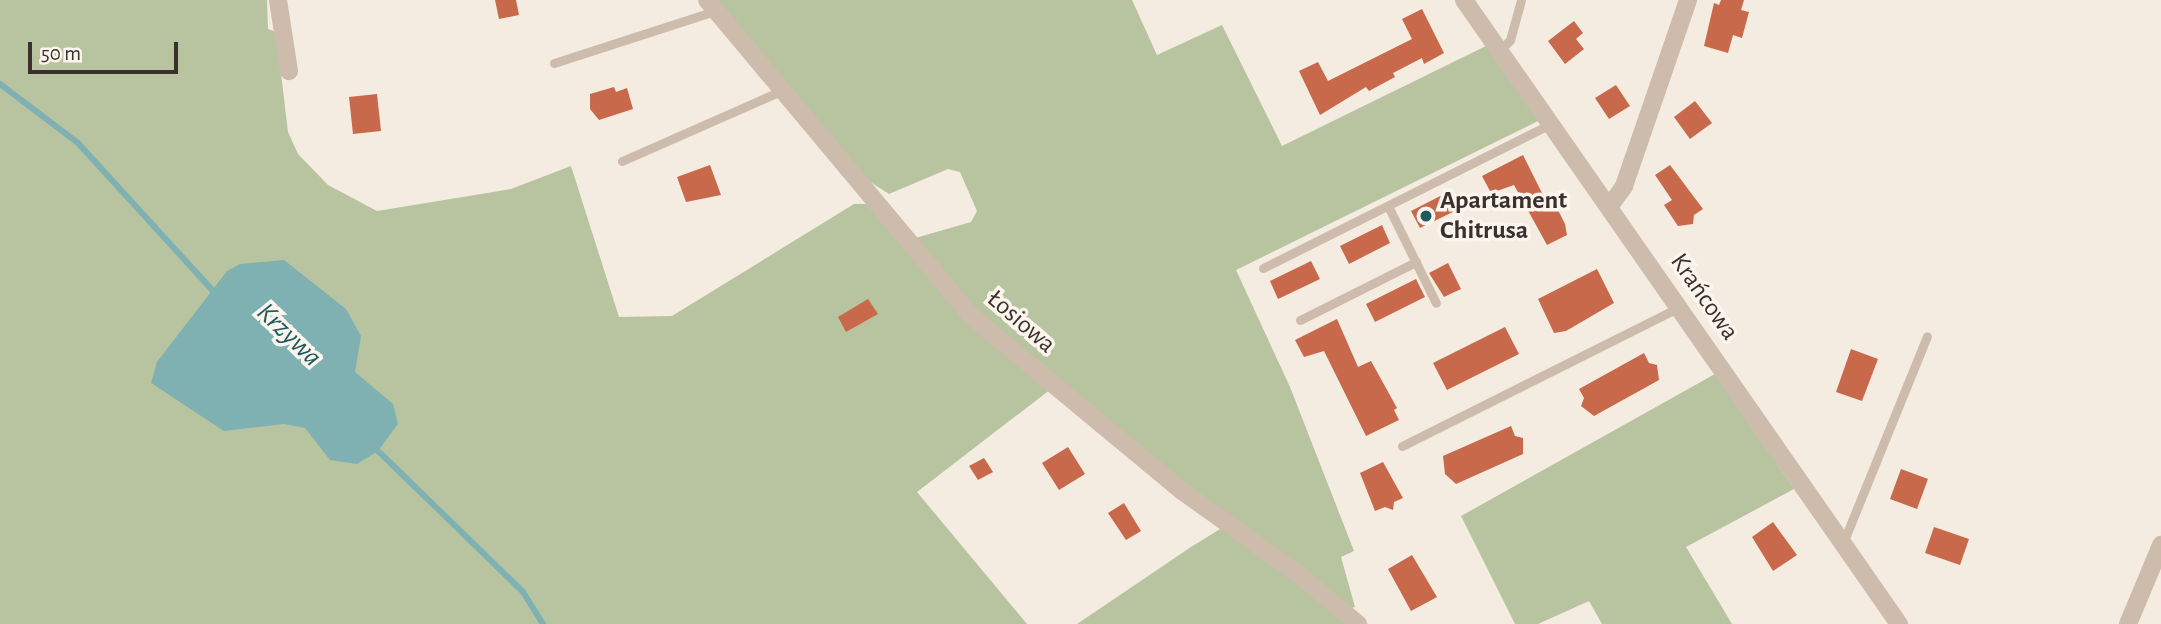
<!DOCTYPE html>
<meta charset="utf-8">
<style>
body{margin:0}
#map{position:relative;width:2161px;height:624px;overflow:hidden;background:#f4ebe1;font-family:"Alegreya Sans",sans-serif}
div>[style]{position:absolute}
.green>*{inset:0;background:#b8c4a0}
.water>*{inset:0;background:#7fb0b2}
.stream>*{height:6px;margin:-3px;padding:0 3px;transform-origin:3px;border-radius:3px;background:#7fb0b2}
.building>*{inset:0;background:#c8694b}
.service>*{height:9px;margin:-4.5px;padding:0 4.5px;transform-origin:4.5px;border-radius:4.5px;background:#cdbbac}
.minor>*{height:18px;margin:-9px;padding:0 9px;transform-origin:9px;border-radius:9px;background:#cdbbac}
.dots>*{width:19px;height:19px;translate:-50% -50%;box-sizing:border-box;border:4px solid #fbf5ee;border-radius:50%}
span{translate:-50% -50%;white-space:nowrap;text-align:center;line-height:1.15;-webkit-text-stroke:7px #fbf5ee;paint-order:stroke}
.poi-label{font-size:26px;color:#3b302b;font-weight:700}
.left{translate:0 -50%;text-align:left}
.street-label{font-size:26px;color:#3b302b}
.water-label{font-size:28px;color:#1f5a5e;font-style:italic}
.scale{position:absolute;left:28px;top:42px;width:150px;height:32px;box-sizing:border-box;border:4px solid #3b302b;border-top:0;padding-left:9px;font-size:21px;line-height:24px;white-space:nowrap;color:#3b302b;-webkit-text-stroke:5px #fbf5ee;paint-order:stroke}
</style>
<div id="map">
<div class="green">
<i style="clip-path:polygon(0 0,267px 0,268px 29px,276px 32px,288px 132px,298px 154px,328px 185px,377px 211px,511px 189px,571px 166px,619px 317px,672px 316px,854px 204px,876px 204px,1051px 389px,917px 492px,1027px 624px,0 624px)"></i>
<i style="clip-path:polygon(716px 0,1132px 0,1157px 55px,1222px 25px,1282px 146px,1488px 45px,1538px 121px,1236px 270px,1290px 387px,1354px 551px,1341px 557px,1355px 607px,1348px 609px,1186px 486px,974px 312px,912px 239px,971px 222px,977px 211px,960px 172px,948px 169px,889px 194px,867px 180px)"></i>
<i style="clip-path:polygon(1715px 374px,1794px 489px,1686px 547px,1732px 624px,1602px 624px,1589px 601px,1538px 624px,1515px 624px,1461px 516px)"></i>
<i style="clip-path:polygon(1225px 526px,1347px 624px,1077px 624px,1191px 547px)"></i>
</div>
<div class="water">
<i style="clip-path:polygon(284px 260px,346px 309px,361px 336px,355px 372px,393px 404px,398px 424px,378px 451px,357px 464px,330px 460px,305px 428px,284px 424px,224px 431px,151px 383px,157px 362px,227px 271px,240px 264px)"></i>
</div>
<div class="stream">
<i style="left:0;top:84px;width:98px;rotate:37.1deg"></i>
<i style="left:78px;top:143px;width:206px;rotate:47.6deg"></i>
<i style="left:373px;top:446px;width:209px;rotate:44.2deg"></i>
<i style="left:523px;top:592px;width:38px;rotate:58deg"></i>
</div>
<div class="building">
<i style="clip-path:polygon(495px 0,516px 0,519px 15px,499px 19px)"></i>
<i style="clip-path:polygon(1721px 0,1744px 0,1741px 10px,1749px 12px,1742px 38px,1733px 35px,1728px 53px,1704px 46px,1714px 3px,1719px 5px)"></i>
<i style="clip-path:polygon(1422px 9px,1444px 53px,1424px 64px,1422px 58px,1393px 73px,1395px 77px,1369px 91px,1366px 87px,1320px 115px,1299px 71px,1318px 62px,1328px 81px,1412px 39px,1402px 19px)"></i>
<i style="clip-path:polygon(1574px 21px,1583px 33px,1576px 39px,1584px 49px,1565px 64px,1548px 41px)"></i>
<i style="clip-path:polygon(1616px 85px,1630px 106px,1609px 119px,1595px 98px)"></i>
<i style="clip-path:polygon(614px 87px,616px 92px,627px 88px,633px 109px,599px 120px,590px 109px,590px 94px)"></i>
<i style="clip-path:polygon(377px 94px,381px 131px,353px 134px,349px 97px)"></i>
<i style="clip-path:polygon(1695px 101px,1712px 123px,1690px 139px,1674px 117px)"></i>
<i style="clip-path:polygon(1523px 155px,1545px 199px,1551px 196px,1565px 224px,1567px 235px,1547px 245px,1514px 185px,1491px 193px,1482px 176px)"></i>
<i style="clip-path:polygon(710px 165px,721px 195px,686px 202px,677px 177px)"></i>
<i style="clip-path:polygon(1670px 165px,1703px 209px,1694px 215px,1693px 224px,1678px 226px,1664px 205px,1672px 200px,1655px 175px)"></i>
<i style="clip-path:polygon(1452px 190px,1461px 208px,1420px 228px,1411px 211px)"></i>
<i style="clip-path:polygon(1382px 225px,1390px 243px,1349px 264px,1340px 246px)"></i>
<i style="clip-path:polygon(1311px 261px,1320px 279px,1278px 299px,1270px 281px)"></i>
<i style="clip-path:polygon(1448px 263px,1461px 289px,1444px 297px,1429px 273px)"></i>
<i style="clip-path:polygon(1597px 269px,1614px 303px,1566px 331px,1554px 333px,1538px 299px)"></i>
<i style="clip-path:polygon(1416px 279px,1425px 297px,1375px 322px,1366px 304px)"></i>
<i style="clip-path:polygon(868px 299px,878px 314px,846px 332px,838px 317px)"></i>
<i style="clip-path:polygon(1337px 319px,1358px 367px,1371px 361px,1397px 408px,1394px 410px,1399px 420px,1366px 436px,1324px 351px,1304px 357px,1295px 340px)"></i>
<i style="clip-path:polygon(1505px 327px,1519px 354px,1447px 390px,1433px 363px)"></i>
<i style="clip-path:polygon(1851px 349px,1878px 359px,1862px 401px,1836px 392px)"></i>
<i style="clip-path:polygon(1644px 353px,1649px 363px,1657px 365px,1659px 380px,1594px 416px,1581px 406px,1584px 398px,1579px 389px)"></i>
<i style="clip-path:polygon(1511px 426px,1515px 436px,1523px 438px,1523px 454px,1456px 484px,1445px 474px,1443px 456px)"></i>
<i style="clip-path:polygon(1068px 447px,1085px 474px,1059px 490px,1042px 463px)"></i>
<i style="clip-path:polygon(984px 458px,993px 472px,978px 480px,969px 466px)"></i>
<i style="clip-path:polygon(1383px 462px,1403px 498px,1394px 502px,1393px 510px,1385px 507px,1375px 511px,1360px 473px)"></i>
<i style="clip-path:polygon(1901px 469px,1928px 479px,1917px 509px,1890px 499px)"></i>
<i style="clip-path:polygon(1124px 503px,1141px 531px,1126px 540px,1108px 513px)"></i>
<i style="clip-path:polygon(1773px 522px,1797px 555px,1773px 571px,1752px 537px)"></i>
<i style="clip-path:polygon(1934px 527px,1969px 539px,1960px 565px,1925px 553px)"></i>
<i style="clip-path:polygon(1412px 555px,1437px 597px,1411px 611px,1388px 569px)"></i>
</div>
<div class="service">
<i style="left:1500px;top:50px;width:14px;rotate:-45deg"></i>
<i style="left:1510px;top:40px;width:41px;rotate:-74.6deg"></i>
<i style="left:554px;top:63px;width:169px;rotate:-17.9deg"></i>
<i style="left:622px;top:161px;width:176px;rotate:-23.8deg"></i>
<i style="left:1388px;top:206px;width:108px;rotate:63.7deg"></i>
<i style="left:1263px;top:268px;width:322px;rotate:-26.6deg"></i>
<i style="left:1300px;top:320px;width:130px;rotate:-26.6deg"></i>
<i style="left:1402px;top:446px;width:311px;rotate:-26.6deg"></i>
<i style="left:1843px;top:543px;width:223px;rotate:-67.9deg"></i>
</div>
<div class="minor">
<i style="left:278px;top:0;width:72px;rotate:81.2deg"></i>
<i style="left:707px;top:0;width:410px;rotate:50.1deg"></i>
<i style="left:970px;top:315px;width:276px;rotate:39.7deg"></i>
<i style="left:1182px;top:491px;width:141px;rotate:35.5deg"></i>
<i style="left:1297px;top:573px;width:80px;rotate:39.9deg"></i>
<i style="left:1464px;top:0;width:761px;rotate:55.12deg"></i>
<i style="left:1609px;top:207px;width:26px;rotate:-54deg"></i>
<i style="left:1624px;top:186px;width:197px;rotate:-71deg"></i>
<i style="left:2128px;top:624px;width:86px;rotate:-67.3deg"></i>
</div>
<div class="dots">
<i style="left:1426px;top:216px;background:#1f5a5e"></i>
</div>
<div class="poi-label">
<span class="left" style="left:1440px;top:216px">Apartament<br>Chitrusa</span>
</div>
<div class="street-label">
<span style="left:1704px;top:297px;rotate:55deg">Krańcowa</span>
<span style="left:1021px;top:322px;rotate:41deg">Łosiowa</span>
</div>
<div class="water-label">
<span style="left:289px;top:335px;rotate:44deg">Krzywa</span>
</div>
<div class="scale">50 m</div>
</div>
